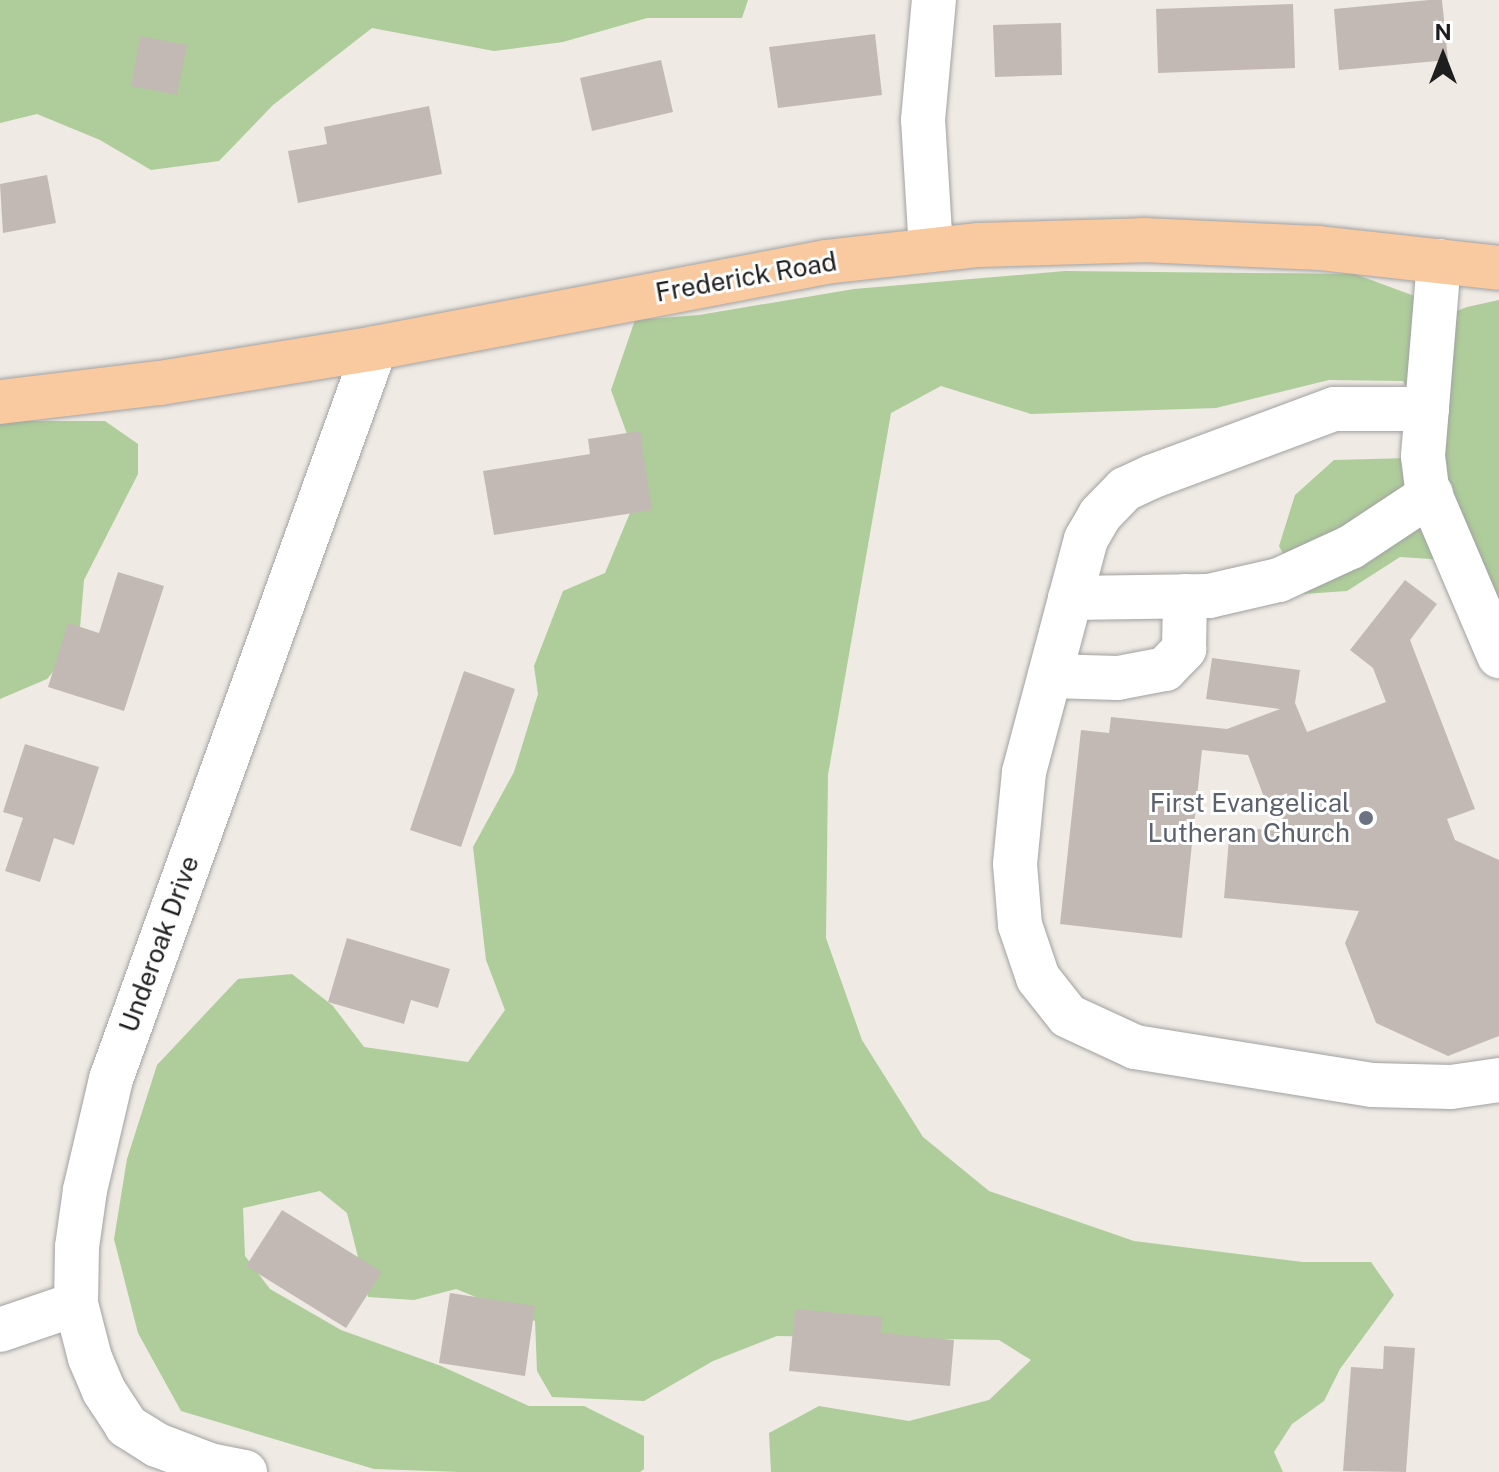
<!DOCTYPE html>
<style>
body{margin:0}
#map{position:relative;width:1499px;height:1472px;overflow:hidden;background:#efeae4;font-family:"Public Sans",sans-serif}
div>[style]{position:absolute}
.forest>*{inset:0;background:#aecd9a}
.building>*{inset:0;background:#c3b9b4}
.roads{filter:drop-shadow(0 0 2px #a2a2a2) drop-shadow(0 0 2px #a2a2a2)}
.minor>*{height:44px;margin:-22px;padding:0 22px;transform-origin:22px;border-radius:22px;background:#fff}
.major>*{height:44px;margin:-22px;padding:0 22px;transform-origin:22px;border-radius:22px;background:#f9c99f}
.dots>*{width:22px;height:22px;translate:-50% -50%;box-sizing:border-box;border:4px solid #fff;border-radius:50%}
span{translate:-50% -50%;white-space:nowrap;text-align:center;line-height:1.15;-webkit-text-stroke:6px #fff;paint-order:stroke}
.street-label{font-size:26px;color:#1e1e1e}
.worship-label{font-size:26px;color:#5b616d}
.right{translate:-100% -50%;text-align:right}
.north{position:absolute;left:1403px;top:16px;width:80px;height:80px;-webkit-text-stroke:6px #fff;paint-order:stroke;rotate:0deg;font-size:22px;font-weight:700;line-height:32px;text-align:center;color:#1e1e1e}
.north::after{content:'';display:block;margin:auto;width:28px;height:36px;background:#1e1e1e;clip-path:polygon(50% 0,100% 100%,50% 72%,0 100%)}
</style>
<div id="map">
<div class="forest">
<i style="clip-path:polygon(0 0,748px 0,742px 18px,647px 18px,563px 42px,494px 51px,372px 28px,273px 105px,219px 161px,151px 170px,100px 140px,37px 114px,0 123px)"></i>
<i style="clip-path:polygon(1065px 271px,1355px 274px,1417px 297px,1427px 323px,1467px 307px,1499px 300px,1499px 672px,1446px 560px,1400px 557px,1347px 591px,1303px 594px,1279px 546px,1295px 495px,1334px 460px,1409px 458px,1426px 421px,1403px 381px,1329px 380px,1216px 408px,1031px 414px,941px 386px,891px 413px,828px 775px,826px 938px,862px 1040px,923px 1137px,989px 1191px,1134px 1241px,1303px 1262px,1371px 1262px,1394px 1295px,1340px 1369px,1324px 1401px,1292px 1424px,1274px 1452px,1283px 1472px,771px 1472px,769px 1433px,819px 1406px,909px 1421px,989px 1400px,1031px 1360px,999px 1340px,777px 1336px,713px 1361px,644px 1401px,552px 1397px,537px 1371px,535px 1321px,456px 1289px,414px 1300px,368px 1297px,347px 1213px,320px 1191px,243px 1208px,245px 1256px,270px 1289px,341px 1330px,441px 1366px,529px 1406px,584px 1406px,644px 1436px,644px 1469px,640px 1472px,460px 1472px,374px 1469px,181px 1411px,138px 1333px,114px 1239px,127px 1159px,157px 1065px,238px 979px,292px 974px,333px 1006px,364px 1047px,468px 1062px,505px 1010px,486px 960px,473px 847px,514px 772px,538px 694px,534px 666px,563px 591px,605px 573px,637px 496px,631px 445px,611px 390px,635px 320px,699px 315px,854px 289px)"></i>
<i style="clip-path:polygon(0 421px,105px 421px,138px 444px,138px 474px,84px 580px,79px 640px,47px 679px,0 699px)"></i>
</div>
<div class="building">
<i style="clip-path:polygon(1429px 0,1442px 0,1448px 60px,1339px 70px,1334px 9px)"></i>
<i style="clip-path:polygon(1293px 4px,1295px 68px,1158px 73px,1156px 9px)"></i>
<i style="clip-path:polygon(1061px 23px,1062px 75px,995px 77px,993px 25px)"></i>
<i style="clip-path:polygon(875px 34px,882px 95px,778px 108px,769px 47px)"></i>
<i style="clip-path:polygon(140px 36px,187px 45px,177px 95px,131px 86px)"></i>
<i style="clip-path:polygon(661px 60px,673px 112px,592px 131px,580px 78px)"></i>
<i style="clip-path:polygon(429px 106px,442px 174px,298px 203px,288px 151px,327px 144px,324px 127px)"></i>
<i style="clip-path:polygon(47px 175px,56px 223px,3px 233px,0 184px)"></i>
<i style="clip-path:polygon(640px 431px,652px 510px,494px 535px,483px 471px,590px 454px,588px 439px)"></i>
<i style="clip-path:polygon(118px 572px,164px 586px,124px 711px,48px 687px,68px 623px,99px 633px)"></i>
<i style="clip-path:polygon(1405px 580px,1437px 604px,1410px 640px,1475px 809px,1447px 819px,1455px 840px,1499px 860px,1499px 1036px,1448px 1056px,1376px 1023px,1345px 943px,1359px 911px,1224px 898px,1230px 827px,1281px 831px,1283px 814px,1272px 818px,1248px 755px,1202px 750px,1182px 938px,1060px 924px,1081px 730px,1109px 733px,1111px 717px,1227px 729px,1280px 709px,1206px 699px,1212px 658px,1300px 670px,1295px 703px,1307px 732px,1386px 702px,1373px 668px,1350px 650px)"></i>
<i style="clip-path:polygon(464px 671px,515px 689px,461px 847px,410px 830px)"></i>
<i style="clip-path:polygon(25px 744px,99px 767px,74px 845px,54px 838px,40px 882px,5px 871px,23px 818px,3px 812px)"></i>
<i style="clip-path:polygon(347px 938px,450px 969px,438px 1008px,411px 1000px,404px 1024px,328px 1002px)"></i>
<i style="clip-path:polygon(282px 1210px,382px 1272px,346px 1328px,246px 1266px)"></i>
<i style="clip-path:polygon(450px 1293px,535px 1306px,525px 1376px,439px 1363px)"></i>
<i style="clip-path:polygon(795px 1309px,882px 1317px,881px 1333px,954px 1340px,950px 1386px,789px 1371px)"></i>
<i style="clip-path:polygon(1384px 1346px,1415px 1348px,1406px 1472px,1343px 1471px,1351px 1367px,1383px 1369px)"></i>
</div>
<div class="roads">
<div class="minor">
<i style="left:931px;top:250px;width:130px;rotate:-93.5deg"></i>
<i style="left:923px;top:120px;width:121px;rotate:-84.8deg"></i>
<i style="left:1439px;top:261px;width:196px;rotate:94.7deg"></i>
<i style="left:1423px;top:456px;width:31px;rotate:83deg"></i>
<i style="left:1427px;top:487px;width:184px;rotate:66.9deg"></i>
<i style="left:1427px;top:409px;width:93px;rotate:180deg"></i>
<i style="left:1334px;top:409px;width:195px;rotate:159.6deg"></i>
<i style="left:1151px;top:477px;width:29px;rotate:155deg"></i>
<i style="left:1125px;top:489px;width:36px;rotate:134deg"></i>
<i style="left:1100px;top:515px;width:28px;rotate:120deg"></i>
<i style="left:1086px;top:539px;width:241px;rotate:104.9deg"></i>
<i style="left:1024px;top:772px;width:92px;rotate:95.6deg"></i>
<i style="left:1015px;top:864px;width:61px;rotate:85.3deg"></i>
<i style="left:1020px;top:925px;width:56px;rotate:71.2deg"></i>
<i style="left:1038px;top:978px;width:48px;rotate:51.7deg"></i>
<i style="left:1068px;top:1016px;width:74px;rotate:24.8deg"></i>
<i style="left:1135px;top:1047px;width:240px;rotate:9.1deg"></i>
<i style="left:1372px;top:1085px;width:79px;rotate:1.5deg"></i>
<i style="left:1451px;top:1087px;width:49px;rotate:-8.3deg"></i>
<i style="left:1070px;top:598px;width:139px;rotate:-0.8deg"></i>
<i style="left:1209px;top:596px;width:72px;rotate:-12.9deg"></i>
<i style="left:1279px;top:580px;width:79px;rotate:-24.6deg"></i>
<i style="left:1351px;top:547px;width:96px;rotate:-33.5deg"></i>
<i style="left:1050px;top:676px;width:68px;rotate:1.7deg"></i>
<i style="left:1118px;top:678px;width:48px;rotate:-10.8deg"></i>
<i style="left:1165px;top:669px;width:28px;rotate:-46deg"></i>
<i style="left:1184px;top:649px;width:53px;rotate:-88.9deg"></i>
<i style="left:0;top:1330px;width:80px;rotate:-18.9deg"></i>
<i style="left:245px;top:1472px;width:36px;rotate:-169deg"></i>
<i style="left:210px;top:1465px;width:57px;rotate:-159.3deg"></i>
<i style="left:157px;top:1445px;width:36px;rotate:-148deg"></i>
<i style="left:127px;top:1426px;width:42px;rotate:-123.3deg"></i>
<i style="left:104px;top:1391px;width:36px;rotate:-113deg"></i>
<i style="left:90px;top:1358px;width:56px;rotate:-104.5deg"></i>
<i style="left:76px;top:1304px;width:57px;rotate:-89deg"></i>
<i style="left:77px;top:1247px;width:58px;rotate:-82deg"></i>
<i style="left:85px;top:1190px;width:114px;rotate:-76.8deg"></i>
<i style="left:111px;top:1079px;width:777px;rotate:-70.14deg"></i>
</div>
<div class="major">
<i style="left:0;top:402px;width:161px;rotate:-6.8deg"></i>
<i style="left:160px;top:383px;width:218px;rotate:-9.2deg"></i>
<i style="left:375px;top:348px;width:458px;rotate:-10.8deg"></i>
<i style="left:825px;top:262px;width:155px;rotate:-6.3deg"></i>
<i style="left:979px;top:245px;width:164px;rotate:-1.7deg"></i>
<i style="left:1143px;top:240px;width:176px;rotate:2.6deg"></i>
<i style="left:1319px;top:248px;width:181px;rotate:6.3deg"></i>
</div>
</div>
<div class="dots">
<i style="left:1366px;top:818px;background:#6b7280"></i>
</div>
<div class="street-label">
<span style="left:746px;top:277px;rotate:-10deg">Frederick Road</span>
<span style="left:159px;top:944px;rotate:-70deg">Underoak Drive</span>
</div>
<div class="worship-label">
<span class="right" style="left:1350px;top:818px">First Evangelical<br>Lutheran Church</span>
</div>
<div class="north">N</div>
</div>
